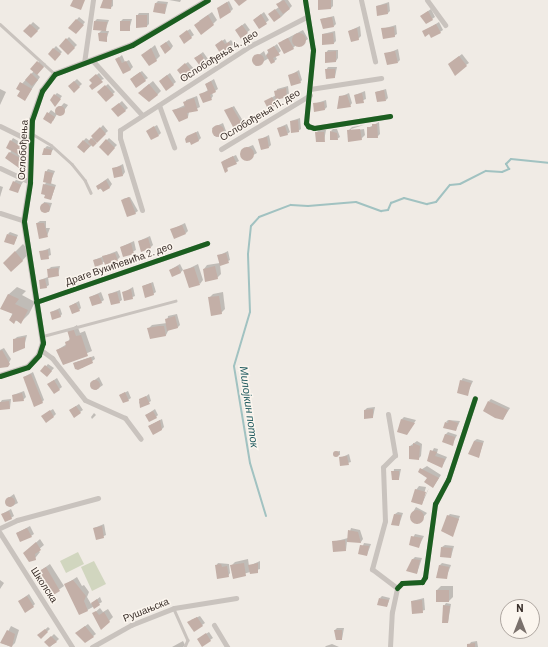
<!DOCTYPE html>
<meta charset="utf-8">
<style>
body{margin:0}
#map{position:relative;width:548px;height:647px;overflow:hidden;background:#f0ebe5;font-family:Barlow,sans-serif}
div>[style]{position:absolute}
.green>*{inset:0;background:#d1d6bf}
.shadow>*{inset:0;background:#0003}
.stream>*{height:2px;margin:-1px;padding:0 1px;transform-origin:1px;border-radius:1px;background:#a1c2c1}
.building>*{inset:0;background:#c3afa7}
.round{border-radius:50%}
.service>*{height:2.5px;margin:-1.25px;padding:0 1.25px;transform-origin:1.25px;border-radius:1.25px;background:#c9c3be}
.minor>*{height:5px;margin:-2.5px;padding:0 2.5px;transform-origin:2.5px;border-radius:2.5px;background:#c9c3be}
.tertiary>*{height:6px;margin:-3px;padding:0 3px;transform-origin:3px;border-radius:3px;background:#c9c3be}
.cycleway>*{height:5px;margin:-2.5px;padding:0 2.5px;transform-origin:2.5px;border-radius:2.5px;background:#1b5e20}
span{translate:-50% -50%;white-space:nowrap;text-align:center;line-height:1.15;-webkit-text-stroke:3px #fbf5ee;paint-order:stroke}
.street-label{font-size:10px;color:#3b302b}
.water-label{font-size:11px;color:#1f5a5e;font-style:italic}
.north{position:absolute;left:500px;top:599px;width:40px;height:40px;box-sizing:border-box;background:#fbf5ee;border:1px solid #aea6a0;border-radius:50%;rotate:0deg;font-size:11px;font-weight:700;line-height:16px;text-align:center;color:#3b302b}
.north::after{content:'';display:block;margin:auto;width:14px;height:18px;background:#7a716c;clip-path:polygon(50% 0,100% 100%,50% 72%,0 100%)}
</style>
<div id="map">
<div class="green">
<i style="clip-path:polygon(78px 552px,84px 564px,66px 573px,60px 561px)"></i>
<i style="clip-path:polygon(94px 561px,106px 584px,92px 591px,81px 567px)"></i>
</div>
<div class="shadow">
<i style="clip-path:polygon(104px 0,113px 0,113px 6px,110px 8px)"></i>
<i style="clip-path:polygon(169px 0,181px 0,180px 2px)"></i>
<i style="clip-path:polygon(282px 0,288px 0,292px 6px,281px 17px,272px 12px,279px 7px,278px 4px)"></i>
<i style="clip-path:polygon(319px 0,333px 0,333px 6px,331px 8px)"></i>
<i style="clip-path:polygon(158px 1px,168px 2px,165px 13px,156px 3px)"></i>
<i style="clip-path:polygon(229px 1px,233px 9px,231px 11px,221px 6px)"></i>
<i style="clip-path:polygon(389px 2px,390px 11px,388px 13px,377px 6px)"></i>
<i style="clip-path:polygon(431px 9px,435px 17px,426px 23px,421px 16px)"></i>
<i style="clip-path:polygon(212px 12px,217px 20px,213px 24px,199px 21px)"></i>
<i style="clip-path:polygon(264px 12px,269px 20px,259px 28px,254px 20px)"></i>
<i style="clip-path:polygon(139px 13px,149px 13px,149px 24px,147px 26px,137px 16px)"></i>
<i style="clip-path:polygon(334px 16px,336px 24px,334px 26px,321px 19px)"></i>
<i style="clip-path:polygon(79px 17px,85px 22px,76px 33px,70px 28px)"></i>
<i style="clip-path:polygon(97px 19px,109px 20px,105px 31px,109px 31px,106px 41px,99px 33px,102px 30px,95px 21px)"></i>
<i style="clip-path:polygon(123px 19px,132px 19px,129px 30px,121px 21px)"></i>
<i style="clip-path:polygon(33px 22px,40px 28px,31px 37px,25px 31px)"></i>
<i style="clip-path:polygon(439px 22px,443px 30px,440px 32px,423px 32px)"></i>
<i style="clip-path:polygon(245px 23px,250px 30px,241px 37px,236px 30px)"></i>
<i style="clip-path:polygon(396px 25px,397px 34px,394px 36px,382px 29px)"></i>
<i style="clip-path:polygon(360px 26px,361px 36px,358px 39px,349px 31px)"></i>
<i style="clip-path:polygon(190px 29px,194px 35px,184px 42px,180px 36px)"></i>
<i style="clip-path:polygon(303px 30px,308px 39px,297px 46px,296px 45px,293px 48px,282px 41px)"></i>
<i style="clip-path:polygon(335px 31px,336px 41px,334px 43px,323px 34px)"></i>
<i style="clip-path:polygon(69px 37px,77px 45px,68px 53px,60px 46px)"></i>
<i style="clip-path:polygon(225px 39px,227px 43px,231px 40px,234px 44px,231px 46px,216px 45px)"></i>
<i style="clip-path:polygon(169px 40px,173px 46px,171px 49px,161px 46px)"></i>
<i style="clip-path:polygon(277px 44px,281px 51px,275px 56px,277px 59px,272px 63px,269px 58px,256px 66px,252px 60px,264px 51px,266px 56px,269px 50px)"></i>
<i style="clip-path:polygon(155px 45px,160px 56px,156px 60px,143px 55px)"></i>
<i style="clip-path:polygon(56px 46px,62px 52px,55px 59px,49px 54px)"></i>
<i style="clip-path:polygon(398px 49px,400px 60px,398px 62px,386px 54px)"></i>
<i style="clip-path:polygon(328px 50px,338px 50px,338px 58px,336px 61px,326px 53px)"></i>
<i style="clip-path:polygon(203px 52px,208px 59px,200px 65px,195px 58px)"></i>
<i style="clip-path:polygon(462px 54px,469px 63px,466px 65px,449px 64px)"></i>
<i style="clip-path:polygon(122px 55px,125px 62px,129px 60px,133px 67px,130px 70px,117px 59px)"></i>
<i style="clip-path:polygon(40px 60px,46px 64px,37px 74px,40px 77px,25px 99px,18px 88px,34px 71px)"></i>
<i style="clip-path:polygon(188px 62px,194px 69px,191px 72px,180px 68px)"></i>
<i style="clip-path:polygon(328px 67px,337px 67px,335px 77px,326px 70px)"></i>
<i style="clip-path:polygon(299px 70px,302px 80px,300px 82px,289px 76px)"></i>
<i style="clip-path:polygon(142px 71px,148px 78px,145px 80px,133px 77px)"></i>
<i style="clip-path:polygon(99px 73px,104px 79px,93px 83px,93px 78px)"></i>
<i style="clip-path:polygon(170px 73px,176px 82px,167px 89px,162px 79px)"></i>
<i style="clip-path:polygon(77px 79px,82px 84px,74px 91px,69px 86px)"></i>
<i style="clip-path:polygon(214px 79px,218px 89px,212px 93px,213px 96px,211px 99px,200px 95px,208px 90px,206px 84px)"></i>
<i style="clip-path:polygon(153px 81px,161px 91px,157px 95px,143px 89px)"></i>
<i style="clip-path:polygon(108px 84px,115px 92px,106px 100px,99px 92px)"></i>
<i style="clip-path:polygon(288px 86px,289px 94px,277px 99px,276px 104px,265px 102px,276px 95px,277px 89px)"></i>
<i style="clip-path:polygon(0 89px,6px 92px,0 105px)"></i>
<i style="clip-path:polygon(386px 89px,388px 98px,386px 100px,376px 92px)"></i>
<i style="clip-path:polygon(365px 91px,366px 99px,356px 103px,355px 95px)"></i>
<i style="clip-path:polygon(57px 93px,62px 96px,57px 103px,55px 95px)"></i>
<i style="clip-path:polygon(349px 93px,352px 103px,350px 106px,340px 97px)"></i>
<i style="clip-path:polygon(197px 96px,200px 107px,189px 112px,188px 117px,179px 121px,174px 110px,185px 105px,186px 100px)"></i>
<i style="clip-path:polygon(326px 100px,327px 107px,325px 109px,314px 104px)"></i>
<i style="clip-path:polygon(122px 101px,128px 108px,118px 116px,115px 107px)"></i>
<i style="clip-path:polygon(64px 103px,68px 105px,61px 115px,57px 114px,53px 121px,44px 119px,51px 110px,55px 113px)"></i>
<i style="clip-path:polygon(234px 106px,243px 121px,241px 123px,225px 111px)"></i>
<i style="clip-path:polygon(300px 118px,301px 129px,298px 131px,291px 121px)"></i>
<i style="clip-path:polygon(379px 122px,380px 134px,377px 137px,368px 128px)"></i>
<i style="clip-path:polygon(223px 123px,226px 131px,216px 137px,212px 128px)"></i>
<i style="clip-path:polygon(287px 124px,290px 132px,287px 134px,278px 128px)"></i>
<i style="clip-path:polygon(103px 125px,108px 131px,84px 152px,78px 147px,86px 138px,90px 141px)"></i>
<i style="clip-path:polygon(157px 125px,161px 133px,159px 135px,147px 131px)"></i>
<i style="clip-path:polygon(364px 125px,351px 129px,351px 131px,364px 129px,365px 135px,361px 139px,348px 131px,352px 127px)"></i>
<i style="clip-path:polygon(333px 129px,337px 129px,340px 137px,337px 139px,331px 131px)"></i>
<i style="clip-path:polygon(319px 130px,326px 130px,324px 141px,316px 133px)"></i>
<i style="clip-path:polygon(198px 131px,201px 138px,199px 140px,191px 143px,186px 139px)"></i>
<i style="clip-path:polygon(269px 135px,271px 145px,269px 147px,259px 140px)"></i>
<i style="clip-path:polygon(13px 138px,25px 145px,21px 152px,27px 156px,19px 167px,6px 158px,12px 150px,11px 141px)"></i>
<i style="clip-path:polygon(109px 138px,117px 145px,108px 154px,100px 147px)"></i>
<i style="clip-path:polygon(253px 145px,257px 153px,245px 160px,241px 150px)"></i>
<i style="clip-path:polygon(47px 146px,54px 148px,50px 154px,45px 148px)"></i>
<i style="clip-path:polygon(236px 155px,239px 161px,227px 167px,228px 170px,223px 161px)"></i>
<i style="clip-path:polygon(123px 164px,125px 172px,123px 175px,113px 169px)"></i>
<i style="clip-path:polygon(48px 169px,55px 171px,50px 183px,56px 185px,51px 199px,46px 194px,44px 185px,47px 182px,46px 172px)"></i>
<i style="clip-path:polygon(108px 178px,112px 184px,110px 187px,103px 191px,97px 186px)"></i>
<i style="clip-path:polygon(16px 180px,23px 182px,17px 192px,14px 182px)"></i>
<i style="clip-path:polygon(0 186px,3px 187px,0 197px)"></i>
<i style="clip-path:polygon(130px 197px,138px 211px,135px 213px,123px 199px)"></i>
<i style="clip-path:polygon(44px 202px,52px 203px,49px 212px,41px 211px)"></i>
<i style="clip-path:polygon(40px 221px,46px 221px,46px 228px,50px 228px,47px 236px,37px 223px)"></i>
<i style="clip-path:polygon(185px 223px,188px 231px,186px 233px,171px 230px)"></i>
<i style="clip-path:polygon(10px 232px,18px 235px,14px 244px,8px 234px)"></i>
<i style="clip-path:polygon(150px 236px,153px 245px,151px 247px,139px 241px)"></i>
<i style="clip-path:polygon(134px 241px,136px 250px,124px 256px,121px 247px)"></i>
<i style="clip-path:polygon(23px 244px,30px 252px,22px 261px,4px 263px)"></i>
<i style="clip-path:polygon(50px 248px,51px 255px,41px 259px,40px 252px)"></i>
<i style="clip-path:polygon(117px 251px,120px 257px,117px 260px,105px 261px,102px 263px,94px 260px)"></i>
<i style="clip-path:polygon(228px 251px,230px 260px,220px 265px,221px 274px,217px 278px,204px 269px,207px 265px,220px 263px,218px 256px)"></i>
<i style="clip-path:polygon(180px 264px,183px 270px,180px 273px,170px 270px)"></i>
<i style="clip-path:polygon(198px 264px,203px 280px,200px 284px,184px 271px)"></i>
<i style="clip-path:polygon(60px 266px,58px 275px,48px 270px,51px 267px)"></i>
<i style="clip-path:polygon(48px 277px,49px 285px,46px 287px,40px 280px)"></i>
<i style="clip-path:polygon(153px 282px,156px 292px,153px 294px,143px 286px)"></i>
<i style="clip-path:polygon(17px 287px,26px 291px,22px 295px,35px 302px,29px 314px,21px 322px,10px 319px,13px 312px,8px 295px)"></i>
<i style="clip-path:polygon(133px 287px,135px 296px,125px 300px,123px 293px)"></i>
<i style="clip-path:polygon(120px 290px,122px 300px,119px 302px,109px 294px)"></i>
<i style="clip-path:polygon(101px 292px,104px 300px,101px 302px,90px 297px)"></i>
<i style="clip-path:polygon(223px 292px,225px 309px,221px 313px,209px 298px,213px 294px)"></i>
<i style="clip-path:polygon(79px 301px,81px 308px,79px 310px,70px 306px)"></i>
<i style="clip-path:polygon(60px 308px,62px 314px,60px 317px,51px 312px)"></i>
<i style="clip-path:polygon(177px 314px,180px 325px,177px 328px,169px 329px,166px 335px,151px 338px,149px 328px,152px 325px,167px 323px,168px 316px)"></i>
<i style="clip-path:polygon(77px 325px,80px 333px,85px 331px,92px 351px,64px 363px,57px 350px,67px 344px,70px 338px,68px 331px)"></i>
<i style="clip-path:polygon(27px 335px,24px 347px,14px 340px,17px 337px)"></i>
<i style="clip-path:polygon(4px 348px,11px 359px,7px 366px,0 359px,0 350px)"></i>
<i style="clip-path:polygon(94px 356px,95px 359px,82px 368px,74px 363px)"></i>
<i style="clip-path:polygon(48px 364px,54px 368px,47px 376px,42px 371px)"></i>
<i style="clip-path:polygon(33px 372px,44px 400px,42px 402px,24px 377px)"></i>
<i style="clip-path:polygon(99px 377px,103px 385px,96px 390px,90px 383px)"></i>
<i style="clip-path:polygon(57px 378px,62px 387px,54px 393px,51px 382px)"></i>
<i style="clip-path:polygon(463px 378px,473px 381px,467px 394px,461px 381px)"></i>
<i style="clip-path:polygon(24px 391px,26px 397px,23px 400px,13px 395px)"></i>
<i style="clip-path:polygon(128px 391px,131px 398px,128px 400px,120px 395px)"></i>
<i style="clip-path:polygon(149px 394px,151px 401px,141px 407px,139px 402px)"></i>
<i style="clip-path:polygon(11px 399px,10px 408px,0 403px,2px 400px)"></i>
<i style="clip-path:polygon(491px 399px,510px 408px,503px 419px,489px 401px)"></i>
<i style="clip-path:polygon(79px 404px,83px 410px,80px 412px,70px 410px)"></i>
<i style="clip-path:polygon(375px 407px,373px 417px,365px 410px,367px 408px)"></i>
<i style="clip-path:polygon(53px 409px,56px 414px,54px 416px,45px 414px)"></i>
<i style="clip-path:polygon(155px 409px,158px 415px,156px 417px,146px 415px)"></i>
<i style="clip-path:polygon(94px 413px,96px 415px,92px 419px,91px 417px)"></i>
<i style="clip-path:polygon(404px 417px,416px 420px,407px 434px,402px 419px)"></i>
<i style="clip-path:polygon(162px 419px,164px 427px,161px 430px,149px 426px)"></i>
<i style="clip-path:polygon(448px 420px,460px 421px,456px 430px,446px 422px)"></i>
<i style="clip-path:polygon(448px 432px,457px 435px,452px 445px,445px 435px)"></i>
<i style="clip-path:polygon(477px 439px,484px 441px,479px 456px,474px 441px)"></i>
<i style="clip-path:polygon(417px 441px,422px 444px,421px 456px,418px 459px,410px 458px,410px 446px)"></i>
<i style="clip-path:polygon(434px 448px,438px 449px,437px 453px,447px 457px,442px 467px,428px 460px)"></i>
<i style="clip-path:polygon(340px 451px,340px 455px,334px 455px,334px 452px)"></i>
<i style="clip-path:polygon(349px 454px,351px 462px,341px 465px,340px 458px)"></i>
<i style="clip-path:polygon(427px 466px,441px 475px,433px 487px,428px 477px,419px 471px)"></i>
<i style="clip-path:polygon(394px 469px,401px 469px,399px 479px,393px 479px)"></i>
<i style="clip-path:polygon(419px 486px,426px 487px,422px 501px,429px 488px,422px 504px,416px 490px)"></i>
<i style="clip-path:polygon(14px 494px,18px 503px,10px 507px,7px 499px)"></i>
<i style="clip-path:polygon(416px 507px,427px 513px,417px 524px,410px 517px)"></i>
<i style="clip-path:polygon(11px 509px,14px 516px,11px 518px,2px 514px)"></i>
<i style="clip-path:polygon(398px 512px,403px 513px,399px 525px,395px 514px)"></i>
<i style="clip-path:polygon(450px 514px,460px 516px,452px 535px,448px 516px)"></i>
<i style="clip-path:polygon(104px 524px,106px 535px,97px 539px,94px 528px)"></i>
<i style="clip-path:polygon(30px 526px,34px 534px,31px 536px,17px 533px)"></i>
<i style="clip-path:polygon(351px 528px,360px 530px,363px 539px,361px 542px,347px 541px,346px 550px,333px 542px,348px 538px)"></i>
<i style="clip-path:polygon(415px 534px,424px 536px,419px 546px,410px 544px)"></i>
<i style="clip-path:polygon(40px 539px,44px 545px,38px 550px,40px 552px,36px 557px,30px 561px,29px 549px)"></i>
<i style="clip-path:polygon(364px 543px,371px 544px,367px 555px,360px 553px)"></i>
<i style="clip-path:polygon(445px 545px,454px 546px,451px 557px,442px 547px)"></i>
<i style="clip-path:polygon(415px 557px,422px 558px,417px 573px,413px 559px)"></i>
<i style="clip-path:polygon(248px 559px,249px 566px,260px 561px,260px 569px,233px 577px,231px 566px,235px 562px)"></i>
<i style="clip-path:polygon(218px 563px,229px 564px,230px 573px,228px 576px,216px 566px)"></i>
<i style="clip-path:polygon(442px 563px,451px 565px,446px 578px,439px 566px)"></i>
<i style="clip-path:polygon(50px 564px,64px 586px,50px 596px,37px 573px)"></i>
<i style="clip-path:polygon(77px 577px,82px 586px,84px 585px,89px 592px,87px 597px,91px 604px,100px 597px,102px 602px,80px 614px,66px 584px)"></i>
<i style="clip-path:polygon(0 580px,4px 583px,0 589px)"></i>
<i style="clip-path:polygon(441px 586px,453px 586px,453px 597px,449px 601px,437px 601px,437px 590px)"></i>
<i style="clip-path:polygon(29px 594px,35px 604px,33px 606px,22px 599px)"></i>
<i style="clip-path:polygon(382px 596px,390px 598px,387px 606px,380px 598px)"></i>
<i style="clip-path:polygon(424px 598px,425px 610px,413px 613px,412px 601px)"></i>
<i style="clip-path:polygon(446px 603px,451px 604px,448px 622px,444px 606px)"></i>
<i style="clip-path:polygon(100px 608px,103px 612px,108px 609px,113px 617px,109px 621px,93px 614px)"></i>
<i style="clip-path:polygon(200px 616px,205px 623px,202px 625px,191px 620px)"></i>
<i style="clip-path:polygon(88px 624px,96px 634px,85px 642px,79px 631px)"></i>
<i style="clip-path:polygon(11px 626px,19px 630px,15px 643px,11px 647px,2px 643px)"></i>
<i style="clip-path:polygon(48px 627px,50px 629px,41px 637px,39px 635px)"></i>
<i style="clip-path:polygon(337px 628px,344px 628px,342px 639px,335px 630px)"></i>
<i style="clip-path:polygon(209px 632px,213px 638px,210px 640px,198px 639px)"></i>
<i style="clip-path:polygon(54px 634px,59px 639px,50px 647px,46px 642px)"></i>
<i style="clip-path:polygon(183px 641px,185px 645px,183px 647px,172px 647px)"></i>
<i style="clip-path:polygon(477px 641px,478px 647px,468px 647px,471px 642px)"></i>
<i style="clip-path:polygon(332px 644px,339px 647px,325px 647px,326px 646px)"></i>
</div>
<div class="stream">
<i style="left:266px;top:516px;width:55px;rotate:-106.8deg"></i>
<i style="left:250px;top:463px;width:98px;rotate:-99.4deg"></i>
<i style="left:234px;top:366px;width:56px;rotate:-73.5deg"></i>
<i style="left:250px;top:312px;width:58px;rotate:-92deg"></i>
<i style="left:248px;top:254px;width:28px;rotate:-84deg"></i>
<i style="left:251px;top:226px;width:12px;rotate:-48deg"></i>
<i style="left:259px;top:217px;width:34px;rotate:-21deg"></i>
<i style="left:291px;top:205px;width:17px;rotate:3deg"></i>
<i style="left:308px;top:206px;width:48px;rotate:-4.8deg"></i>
<i style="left:356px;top:202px;width:27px;rotate:20deg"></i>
<i style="left:381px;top:211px;width:7px;rotate:-8deg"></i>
<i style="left:388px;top:210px;width:8px;rotate:-67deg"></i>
<i style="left:391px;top:203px;width:14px;rotate:-21deg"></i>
<i style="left:404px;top:198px;width:24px;rotate:15deg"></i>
<i style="left:427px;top:204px;width:9px;rotate:-13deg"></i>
<i style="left:436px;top:202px;width:22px;rotate:-51deg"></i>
<i style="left:450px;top:185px;width:10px;rotate:-6deg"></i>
<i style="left:460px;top:184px;width:29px;rotate:-27deg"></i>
<i style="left:486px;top:171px;width:16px;rotate:4deg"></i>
<i style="left:502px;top:172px;width:8px;rotate:-23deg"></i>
<i style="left:509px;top:169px;width:6px;rotate:-121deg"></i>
<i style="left:506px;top:164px;width:7px;rotate:-45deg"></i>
<i style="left:511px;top:159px;width:37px;rotate:6deg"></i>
</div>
<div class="building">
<i style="clip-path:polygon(73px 0,85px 0,81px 10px,70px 6px)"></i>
<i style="clip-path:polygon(103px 0,112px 0,111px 9px,100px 8px)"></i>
<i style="clip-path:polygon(234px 0,247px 0,239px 6px)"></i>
<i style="clip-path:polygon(284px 0,290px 9px,283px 14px,276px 4px)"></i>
<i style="clip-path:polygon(318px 0,331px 0,331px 9px,318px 10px)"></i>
<i style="clip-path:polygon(227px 2px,231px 12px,220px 19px,217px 8px)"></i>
<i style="clip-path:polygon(155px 3px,166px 4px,165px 14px,153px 12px)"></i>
<i style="clip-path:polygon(387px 4px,388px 14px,377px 16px,376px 6px)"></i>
<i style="clip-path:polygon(275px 9px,281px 17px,274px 22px,268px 14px)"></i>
<i style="clip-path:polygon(428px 11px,433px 20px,426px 24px,420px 16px)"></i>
<i style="clip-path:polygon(261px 14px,267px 24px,259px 29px,253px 20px)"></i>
<i style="clip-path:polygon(136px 15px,147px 15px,147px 27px,136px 28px)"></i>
<i style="clip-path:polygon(208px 15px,214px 25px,201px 35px,194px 25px)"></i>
<i style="clip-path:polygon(332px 17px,334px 27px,323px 29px,320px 19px)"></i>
<i style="clip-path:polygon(76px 19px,84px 25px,76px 34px,68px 28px)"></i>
<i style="clip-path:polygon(94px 21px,107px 22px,106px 31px,93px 30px)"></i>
<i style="clip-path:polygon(120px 21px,130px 21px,130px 31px,120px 31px)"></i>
<i style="clip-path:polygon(30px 24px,38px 31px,31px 38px,23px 31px)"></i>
<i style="clip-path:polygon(436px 24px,441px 33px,431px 38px,429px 34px,425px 37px,422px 31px)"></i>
<i style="clip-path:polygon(242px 25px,248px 33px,241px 39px,235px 30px)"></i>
<i style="clip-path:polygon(394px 27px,395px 37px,383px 39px,381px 28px)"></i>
<i style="clip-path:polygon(357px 28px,359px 40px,351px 42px,348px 31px)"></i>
<i style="clip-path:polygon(187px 30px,192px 38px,184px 44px,179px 36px)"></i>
<i style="clip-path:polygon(98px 33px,107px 33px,107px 42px,99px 41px)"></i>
<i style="clip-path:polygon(333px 33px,334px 44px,322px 45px,322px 34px)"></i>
<i class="round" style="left:292px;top:33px;width:14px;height:14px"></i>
<i style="clip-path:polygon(66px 38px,75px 48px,68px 55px,59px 46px)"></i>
<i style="clip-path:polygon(288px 38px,294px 49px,284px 54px,278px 43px)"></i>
<i style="clip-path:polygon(222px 40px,225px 44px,229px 42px,232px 47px,220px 53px,215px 45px)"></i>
<i style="clip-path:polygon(166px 42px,171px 49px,165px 54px,160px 46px)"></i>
<i style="clip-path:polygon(274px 46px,280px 55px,273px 58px,275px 62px,271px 64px,266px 55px,269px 53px,267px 50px)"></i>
<i style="clip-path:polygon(53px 48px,61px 54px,55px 61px,48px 54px)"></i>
<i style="clip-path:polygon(151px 48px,157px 61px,149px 66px,141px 55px)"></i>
<i style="clip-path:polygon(336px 51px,336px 62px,325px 63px,325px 52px)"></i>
<i style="clip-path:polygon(395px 51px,398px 63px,387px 65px,384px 53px)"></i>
<i class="round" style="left:252px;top:54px;width:12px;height:12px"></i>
<i style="clip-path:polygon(201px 54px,206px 62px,200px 66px,194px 58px)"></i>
<i style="clip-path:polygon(459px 56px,467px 66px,455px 76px,448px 64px)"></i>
<i style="clip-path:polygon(119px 57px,122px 63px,126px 61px,131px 70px,123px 74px,115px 59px)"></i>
<i style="clip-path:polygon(37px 61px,44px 67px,37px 75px,30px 69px)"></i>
<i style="clip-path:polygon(185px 63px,192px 72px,184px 79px,177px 70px)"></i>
<i style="clip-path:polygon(325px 69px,335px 69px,335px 78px,326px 79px)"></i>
<i style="clip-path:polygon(140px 72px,146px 81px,136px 88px,130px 79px)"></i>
<i style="clip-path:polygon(297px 72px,301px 83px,291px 86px,288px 75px)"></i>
<i style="clip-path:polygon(31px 73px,38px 80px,32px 86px,25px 80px)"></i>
<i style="clip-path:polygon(96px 74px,103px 82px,92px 90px,89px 86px,92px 83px,89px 80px)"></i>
<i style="clip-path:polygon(167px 75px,174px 85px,166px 91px,159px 81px)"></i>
<i style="clip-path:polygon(74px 81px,80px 87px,74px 93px,68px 86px)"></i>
<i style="clip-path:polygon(211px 81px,216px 92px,210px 95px,212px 100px,203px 103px,199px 94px,208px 91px,205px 84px)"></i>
<i style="clip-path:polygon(20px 82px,32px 89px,25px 101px,17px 96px,20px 91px,16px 89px)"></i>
<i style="clip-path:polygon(149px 84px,158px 95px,149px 102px,138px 93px)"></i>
<i style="clip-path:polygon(105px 85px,114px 95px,106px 102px,97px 92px)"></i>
<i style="clip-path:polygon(286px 88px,287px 97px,276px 100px,274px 91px)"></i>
<i style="clip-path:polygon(384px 90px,386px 101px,377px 102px,375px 92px)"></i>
<i style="clip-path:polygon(362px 93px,364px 103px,356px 104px,354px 95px)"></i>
<i style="clip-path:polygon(54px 94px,61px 99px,55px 107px,50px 100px)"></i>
<i style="clip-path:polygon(347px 95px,351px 107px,337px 109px,339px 96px)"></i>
<i style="clip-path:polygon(272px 97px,277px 105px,268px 109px,264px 101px)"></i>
<i style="clip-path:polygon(194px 98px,198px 111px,187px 113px,188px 118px,179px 122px,172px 110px,185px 107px,183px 102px)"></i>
<i style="clip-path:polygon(324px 102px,325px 110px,314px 112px,313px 103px)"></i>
<i style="clip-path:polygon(119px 103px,126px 111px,118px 117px,111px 109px)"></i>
<i class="round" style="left:55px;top:106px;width:10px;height:10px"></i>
<i style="clip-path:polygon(232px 107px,242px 124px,233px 127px,224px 110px)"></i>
<i style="clip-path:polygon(47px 112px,55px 117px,51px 124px,43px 119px)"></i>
<i style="clip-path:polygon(298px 120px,299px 132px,291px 133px,290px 121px)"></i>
<i style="clip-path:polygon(372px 124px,377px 124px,378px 138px,367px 138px,367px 127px,372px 127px)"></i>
<i class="round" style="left:212px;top:125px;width:12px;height:12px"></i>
<i style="clip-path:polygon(154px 126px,159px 136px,151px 140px,146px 131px)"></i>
<i style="clip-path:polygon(285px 126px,288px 135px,280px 137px,277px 128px)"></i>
<i style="clip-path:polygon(100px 127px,106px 134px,97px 143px,91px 136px)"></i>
<i style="clip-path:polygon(360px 129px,362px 140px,348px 142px,347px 130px)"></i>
<i style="clip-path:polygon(330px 131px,337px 133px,338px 140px,330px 140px)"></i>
<i style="clip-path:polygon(196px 132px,199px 141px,191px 145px,190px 142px,186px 143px,185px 139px,187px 136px)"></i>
<i style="clip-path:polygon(315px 132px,324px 132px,325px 142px,316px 142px)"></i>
<i style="clip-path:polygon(267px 137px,269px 148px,261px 150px,258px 139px)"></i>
<i style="clip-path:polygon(91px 138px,97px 143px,93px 147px,88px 142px)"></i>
<i style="clip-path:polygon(106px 139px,115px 148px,108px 156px,99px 147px)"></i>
<i style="clip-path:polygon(10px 140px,23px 148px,19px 155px,6px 148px)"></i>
<i style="clip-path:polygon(83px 140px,90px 146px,84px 153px,77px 147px)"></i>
<i class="round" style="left:240px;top:147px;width:14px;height:14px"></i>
<i style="clip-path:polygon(44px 148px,52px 150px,51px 155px,42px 155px)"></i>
<i style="clip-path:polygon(9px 152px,24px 160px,19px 168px,5px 158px)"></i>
<i style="clip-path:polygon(233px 156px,237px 164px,227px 168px,228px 171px,225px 173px,221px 162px)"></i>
<i style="clip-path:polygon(121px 166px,123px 176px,114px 178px,112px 168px)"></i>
<i style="clip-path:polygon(45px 171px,53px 173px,51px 184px,43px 182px)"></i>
<i style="clip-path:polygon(106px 180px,110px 188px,103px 192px,101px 188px,98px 190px,96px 186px)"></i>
<i style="clip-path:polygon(13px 181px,21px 185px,18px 193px,9px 190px)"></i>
<i style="clip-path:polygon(43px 184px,55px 187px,51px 200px,44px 198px,45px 195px,41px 194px)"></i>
<i style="clip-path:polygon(129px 197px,136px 214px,127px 217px,121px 200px)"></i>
<i class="round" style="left:40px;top:203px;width:10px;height:10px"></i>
<i style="clip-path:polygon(36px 223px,44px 223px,48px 237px,39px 239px)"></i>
<i style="clip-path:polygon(182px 225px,186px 234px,174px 239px,170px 229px)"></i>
<i style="clip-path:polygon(7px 234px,17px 237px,14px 245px,4px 242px)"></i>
<i style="clip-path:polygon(148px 238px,151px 248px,141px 252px,138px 241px)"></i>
<i style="clip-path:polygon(131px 243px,134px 254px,123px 257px,120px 247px)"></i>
<i style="clip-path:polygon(48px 250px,49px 259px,41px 260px,39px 251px)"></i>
<i style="clip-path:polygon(15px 251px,23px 261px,11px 272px,3px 263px)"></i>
<i style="clip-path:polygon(115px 253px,118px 261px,105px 265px,102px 256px)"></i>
<i style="clip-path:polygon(226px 253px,229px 263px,220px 266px,217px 255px)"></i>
<i style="clip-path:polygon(101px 258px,103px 264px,95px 267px,93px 260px)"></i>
<i style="clip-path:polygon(178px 266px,181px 273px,172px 277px,169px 270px)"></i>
<i style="clip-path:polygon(215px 266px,218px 279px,205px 282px,203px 269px)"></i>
<i style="clip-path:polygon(194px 267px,200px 285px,189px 288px,183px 270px)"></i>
<i style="clip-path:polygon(58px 268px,59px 276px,48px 278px,47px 269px)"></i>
<i style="clip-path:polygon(45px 279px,47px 288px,40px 289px,39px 280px)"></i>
<i style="clip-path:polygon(151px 283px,154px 295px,145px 298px,142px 286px)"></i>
<i style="clip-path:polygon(131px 289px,133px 299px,124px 301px,122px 292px)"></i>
<i style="clip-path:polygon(117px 292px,120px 303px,111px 305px,108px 294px)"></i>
<i style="clip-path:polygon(8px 294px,19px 299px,15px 304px,28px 310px,21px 324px,16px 320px,14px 324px,9px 320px,13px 314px,0 309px)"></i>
<i style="clip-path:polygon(98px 294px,102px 303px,92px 306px,89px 297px)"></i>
<i style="clip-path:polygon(219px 296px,222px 314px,211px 316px,208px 297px)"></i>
<i style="clip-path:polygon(76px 303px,80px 311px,72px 314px,69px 306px)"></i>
<i style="clip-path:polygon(58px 310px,61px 317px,52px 320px,50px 312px)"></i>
<i style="clip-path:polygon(175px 316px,178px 328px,167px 331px,165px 319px)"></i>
<i style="clip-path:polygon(159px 326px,164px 326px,166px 336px,150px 339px,147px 328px)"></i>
<i style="clip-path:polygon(73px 328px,76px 336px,81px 335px,88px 356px,63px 365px,56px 350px,66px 346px,65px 342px,70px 340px,67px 330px)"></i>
<i style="clip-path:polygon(25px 337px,25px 348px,13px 353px,13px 339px)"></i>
<i style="clip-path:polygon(2px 350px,10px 364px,8px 367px,0 368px,0 351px)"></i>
<i style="clip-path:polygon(91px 357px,93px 363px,78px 370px,75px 369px,73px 363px)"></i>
<i style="clip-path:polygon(45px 365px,52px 371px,47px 377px,40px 371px)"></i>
<i style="clip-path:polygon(31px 374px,43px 403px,34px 407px,23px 377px)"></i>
<i class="round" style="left:90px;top:380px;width:10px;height:10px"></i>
<i style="clip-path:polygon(54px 380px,60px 390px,54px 394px,47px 384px)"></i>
<i style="clip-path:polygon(460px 380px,471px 383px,468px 396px,457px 393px)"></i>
<i style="clip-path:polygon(125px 392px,129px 401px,123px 403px,119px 395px)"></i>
<i style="clip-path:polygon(22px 393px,24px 401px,13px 402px,12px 395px)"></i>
<i style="clip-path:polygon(146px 396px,150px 404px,140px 408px,139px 399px)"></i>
<i style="clip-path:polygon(9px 401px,10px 409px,0 410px,0 402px)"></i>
<i style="clip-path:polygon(488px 401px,508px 410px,503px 420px,495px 418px,483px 411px)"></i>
<i style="clip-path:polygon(76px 406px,81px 413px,74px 418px,69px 410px)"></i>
<i style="clip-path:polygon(373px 409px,373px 418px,364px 419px,364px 410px)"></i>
<i style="clip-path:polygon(50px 410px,54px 417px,46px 423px,41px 416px)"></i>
<i style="clip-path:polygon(153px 411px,157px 418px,149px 422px,145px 415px)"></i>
<i style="clip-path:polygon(401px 419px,415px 423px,407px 435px,397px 432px)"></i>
<i style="clip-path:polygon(160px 420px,162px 430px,153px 435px,148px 426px)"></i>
<i style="clip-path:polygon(449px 420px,458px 423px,456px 431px,443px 428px,445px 422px,448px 423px)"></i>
<i style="clip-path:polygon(445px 434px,455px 437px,453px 446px,442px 442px)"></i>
<i style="clip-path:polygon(474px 441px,483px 443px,479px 458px,468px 454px)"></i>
<i style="clip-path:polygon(413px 443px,420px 446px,419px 460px,409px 459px,409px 446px,413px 446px)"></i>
<i style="clip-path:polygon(430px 450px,437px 452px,435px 456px,445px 459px,442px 468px,427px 461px)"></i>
<i class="round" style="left:333px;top:451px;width:6px;height:6px"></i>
<i style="clip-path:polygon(347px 456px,349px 465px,340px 466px,339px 457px)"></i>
<i style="clip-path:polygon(420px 468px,439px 478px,433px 488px,424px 482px,427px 478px,418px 472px)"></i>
<i style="clip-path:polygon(391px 471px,399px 471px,399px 480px,392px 480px)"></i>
<i style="clip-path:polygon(415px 489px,426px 492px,422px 505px,411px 502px)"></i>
<i class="round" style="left:5px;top:497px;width:10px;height:10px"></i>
<i class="round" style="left:410px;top:510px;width:14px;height:14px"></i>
<i style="clip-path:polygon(9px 511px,12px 519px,5px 522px,1px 514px)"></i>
<i style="clip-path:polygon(394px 514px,401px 515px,399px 526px,391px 525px)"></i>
<i style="clip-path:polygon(447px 515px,459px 519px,453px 537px,441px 531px)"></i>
<i style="clip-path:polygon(102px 526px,104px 538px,96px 540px,93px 528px)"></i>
<i style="clip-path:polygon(27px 528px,32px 537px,20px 542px,16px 533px)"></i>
<i style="clip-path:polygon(348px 530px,358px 532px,361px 543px,347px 542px)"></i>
<i style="clip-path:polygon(411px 536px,422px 538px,419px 548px,409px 545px)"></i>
<i style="clip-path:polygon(345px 540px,346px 551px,333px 552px,332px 541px)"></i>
<i style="clip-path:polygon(36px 542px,41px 550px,35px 554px,36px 560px,29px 562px,23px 553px)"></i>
<i style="clip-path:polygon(360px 545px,369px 546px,367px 556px,358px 554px)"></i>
<i style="clip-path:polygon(441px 547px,452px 548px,451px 558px,440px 557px)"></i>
<i style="clip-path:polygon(412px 559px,420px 560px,417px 574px,406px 571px)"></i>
<i style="clip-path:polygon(244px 563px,246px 576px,233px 579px,230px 565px)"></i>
<i style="clip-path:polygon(258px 563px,258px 573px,250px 574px,248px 565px)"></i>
<i style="clip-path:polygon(221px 564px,222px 567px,227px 566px,229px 577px,217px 579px,215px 565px)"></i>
<i style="clip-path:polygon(439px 565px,449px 567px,447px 579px,436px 578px)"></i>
<i style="clip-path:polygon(46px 567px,60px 591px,50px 597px,36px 573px)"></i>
<i style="clip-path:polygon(73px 580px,86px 596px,84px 601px,88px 611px,79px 615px,64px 584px)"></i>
<i style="clip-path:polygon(436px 590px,449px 590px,449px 602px,436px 602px)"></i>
<i style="clip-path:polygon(27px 596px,34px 607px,25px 613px,18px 601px)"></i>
<i style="clip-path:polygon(379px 598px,389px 600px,387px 607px,377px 605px)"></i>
<i style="clip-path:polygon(97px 599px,100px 605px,94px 609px,91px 603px)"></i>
<i style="clip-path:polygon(422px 600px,423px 613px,412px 614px,411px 601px)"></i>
<i style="clip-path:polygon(443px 605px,450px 606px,448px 623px,442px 623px)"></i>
<i style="clip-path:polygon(96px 611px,99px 615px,104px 612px,110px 622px,101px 630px,92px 613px)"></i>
<i style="clip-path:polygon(197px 617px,203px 626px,194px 632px,187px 622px)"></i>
<i style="clip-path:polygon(85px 626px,94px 637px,85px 643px,75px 633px)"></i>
<i style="clip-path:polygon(45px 629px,48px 632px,41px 639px,37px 635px)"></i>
<i style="clip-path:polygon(7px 630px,15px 634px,12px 647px,0 643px)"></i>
<i style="clip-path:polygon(334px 630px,342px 630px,342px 640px,336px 640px)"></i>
<i style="clip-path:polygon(206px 633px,211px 641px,202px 647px,197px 639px)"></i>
<i style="clip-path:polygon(51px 636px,57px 642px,49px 647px,44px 642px)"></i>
<i style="clip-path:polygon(475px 643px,475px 647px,467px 647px,467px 644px)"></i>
</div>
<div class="service">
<i style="left:0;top:24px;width:74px;rotate:42.3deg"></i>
<i style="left:31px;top:133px;width:23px;rotate:31deg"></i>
<i style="left:51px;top:145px;width:28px;rotate:42deg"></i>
<i style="left:72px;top:164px;width:21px;rotate:51deg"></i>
<i style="left:85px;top:180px;width:14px;rotate:65deg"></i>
<i style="left:43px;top:336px;width:137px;rotate:-14.9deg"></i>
<i style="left:174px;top:609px;width:34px;rotate:66deg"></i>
<i style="left:188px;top:640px;width:8px;rotate:113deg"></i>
</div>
<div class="minor">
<i style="left:305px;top:0;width:51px;rotate:80.9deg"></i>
<i style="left:313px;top:50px;width:73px;rotate:95.5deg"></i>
<i style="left:306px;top:123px;width:4px;rotate:56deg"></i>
<i style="left:308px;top:126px;width:6px;rotate:18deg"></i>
<i style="left:314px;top:128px;width:77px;rotate:-9deg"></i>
<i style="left:361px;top:0;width:63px;rotate:77.1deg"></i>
<i style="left:427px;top:0;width:31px;rotate:54deg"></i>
<i style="left:92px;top:60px;width:74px;rotate:47.7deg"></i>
<i style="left:84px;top:63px;width:64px;rotate:-81.9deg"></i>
<i style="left:310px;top:89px;width:72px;rotate:-8.8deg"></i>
<i style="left:159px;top:105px;width:45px;rotate:70.3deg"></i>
<i style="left:0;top:126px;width:34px;rotate:26deg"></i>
<i style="left:221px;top:149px;width:104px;rotate:-31.2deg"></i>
<i style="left:0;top:168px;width:33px;rotate:25deg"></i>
<i style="left:142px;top:210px;width:75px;rotate:-107deg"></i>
<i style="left:120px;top:138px;width:8px;rotate:-90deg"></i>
<i style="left:120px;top:130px;width:155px;rotate:-32.9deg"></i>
<i style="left:250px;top:46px;width:65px;rotate:-27.3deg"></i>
<i style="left:0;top:213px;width:25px;rotate:18deg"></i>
<i style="left:36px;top:302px;width:181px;rotate:-19deg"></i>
<i style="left:41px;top:350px;width:14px;rotate:36deg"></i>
<i style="left:52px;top:358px;width:53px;rotate:51.8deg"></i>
<i style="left:85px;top:400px;width:44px;rotate:24.2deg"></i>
<i style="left:125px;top:418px;width:26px;rotate:53deg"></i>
<i style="left:388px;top:414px;width:42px;rotate:80.3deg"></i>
<i style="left:395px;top:455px;width:17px;rotate:135deg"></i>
<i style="left:383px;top:467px;width:54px;rotate:87.9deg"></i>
<i style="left:385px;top:521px;width:50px;rotate:105.2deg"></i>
<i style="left:372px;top:569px;width:31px;rotate:37deg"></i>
<i style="left:0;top:528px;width:19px;rotate:-25deg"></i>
<i style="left:17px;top:520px;width:84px;rotate:-15.2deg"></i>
<i style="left:0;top:533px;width:135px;rotate:57.7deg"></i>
<i style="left:397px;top:588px;width:7px;rotate:-45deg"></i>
<i style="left:402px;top:583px;width:20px;rotate:-3deg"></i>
<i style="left:422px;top:582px;width:6px;rotate:-59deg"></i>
<i style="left:425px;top:577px;width:74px;rotate:-82.2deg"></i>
<i style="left:435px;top:504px;width:27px;rotate:-62deg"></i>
<i style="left:448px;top:480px;width:86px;rotate:-71.8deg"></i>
<i style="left:214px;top:625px;width:26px;rotate:59deg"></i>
<i style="left:92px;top:647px;width:45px;rotate:-29.4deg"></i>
<i style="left:131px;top:625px;width:46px;rotate:-21.6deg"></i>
<i style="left:174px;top:608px;width:63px;rotate:-9.2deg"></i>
<i style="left:390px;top:647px;width:35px;rotate:-87deg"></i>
<i style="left:392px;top:612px;width:25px;rotate:-78deg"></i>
</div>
<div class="tertiary">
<i style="left:0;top:376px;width:29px;rotate:-18deg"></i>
<i style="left:28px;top:367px;width:16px;rotate:-47deg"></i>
<i style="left:39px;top:355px;width:13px;rotate:-72deg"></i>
<i style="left:43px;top:343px;width:123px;rotate:-98.9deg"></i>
<i style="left:24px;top:221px;width:39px;rotate:-81deg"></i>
<i style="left:30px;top:182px;width:62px;rotate:-88.2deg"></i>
<i style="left:32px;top:120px;width:31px;rotate:-71deg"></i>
<i style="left:42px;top:91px;width:21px;rotate:-53deg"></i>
<i style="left:55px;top:74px;width:82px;rotate:-20.6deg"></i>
<i style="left:132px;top:45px;width:88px;rotate:-30.6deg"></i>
</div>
<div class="cycleway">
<i style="left:305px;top:0;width:51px;rotate:80.9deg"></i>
<i style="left:313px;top:50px;width:73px;rotate:95.5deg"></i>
<i style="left:306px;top:123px;width:4px;rotate:56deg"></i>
<i style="left:308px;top:126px;width:6px;rotate:18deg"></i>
<i style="left:314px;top:128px;width:77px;rotate:-9deg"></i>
<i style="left:36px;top:302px;width:181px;rotate:-19deg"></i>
<i style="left:0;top:376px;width:29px;rotate:-18deg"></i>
<i style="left:28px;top:367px;width:16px;rotate:-47deg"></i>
<i style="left:39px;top:355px;width:13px;rotate:-72deg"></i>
<i style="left:43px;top:343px;width:123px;rotate:-98.9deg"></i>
<i style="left:24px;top:221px;width:39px;rotate:-81deg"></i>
<i style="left:30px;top:182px;width:62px;rotate:-88.2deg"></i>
<i style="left:32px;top:120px;width:31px;rotate:-71deg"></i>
<i style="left:42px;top:91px;width:21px;rotate:-53deg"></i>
<i style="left:55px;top:74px;width:82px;rotate:-20.6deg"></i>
<i style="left:132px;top:45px;width:88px;rotate:-30.6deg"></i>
<i style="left:397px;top:588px;width:7px;rotate:-45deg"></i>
<i style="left:402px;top:583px;width:20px;rotate:-3deg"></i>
<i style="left:422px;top:582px;width:6px;rotate:-59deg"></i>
<i style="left:425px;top:577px;width:74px;rotate:-82.2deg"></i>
<i style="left:435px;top:504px;width:27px;rotate:-62deg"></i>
<i style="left:448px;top:480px;width:86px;rotate:-71.8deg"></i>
</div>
<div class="street-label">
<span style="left:219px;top:56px;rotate:-32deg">Ослобођења 4. део</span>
<span style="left:260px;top:115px;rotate:-31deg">Ослобођења 11. део</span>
<span style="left:23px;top:150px;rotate:-87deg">Ослобођења</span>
<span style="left:119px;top:264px;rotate:-19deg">Драге Вукићевића 2. део</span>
<span style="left:44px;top:585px;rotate:57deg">Школска</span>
<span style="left:146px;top:610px;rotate:-22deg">Рушањска</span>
</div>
<div class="water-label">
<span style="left:249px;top:407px;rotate:82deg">Милојкин поток</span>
</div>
<div class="north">N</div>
</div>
